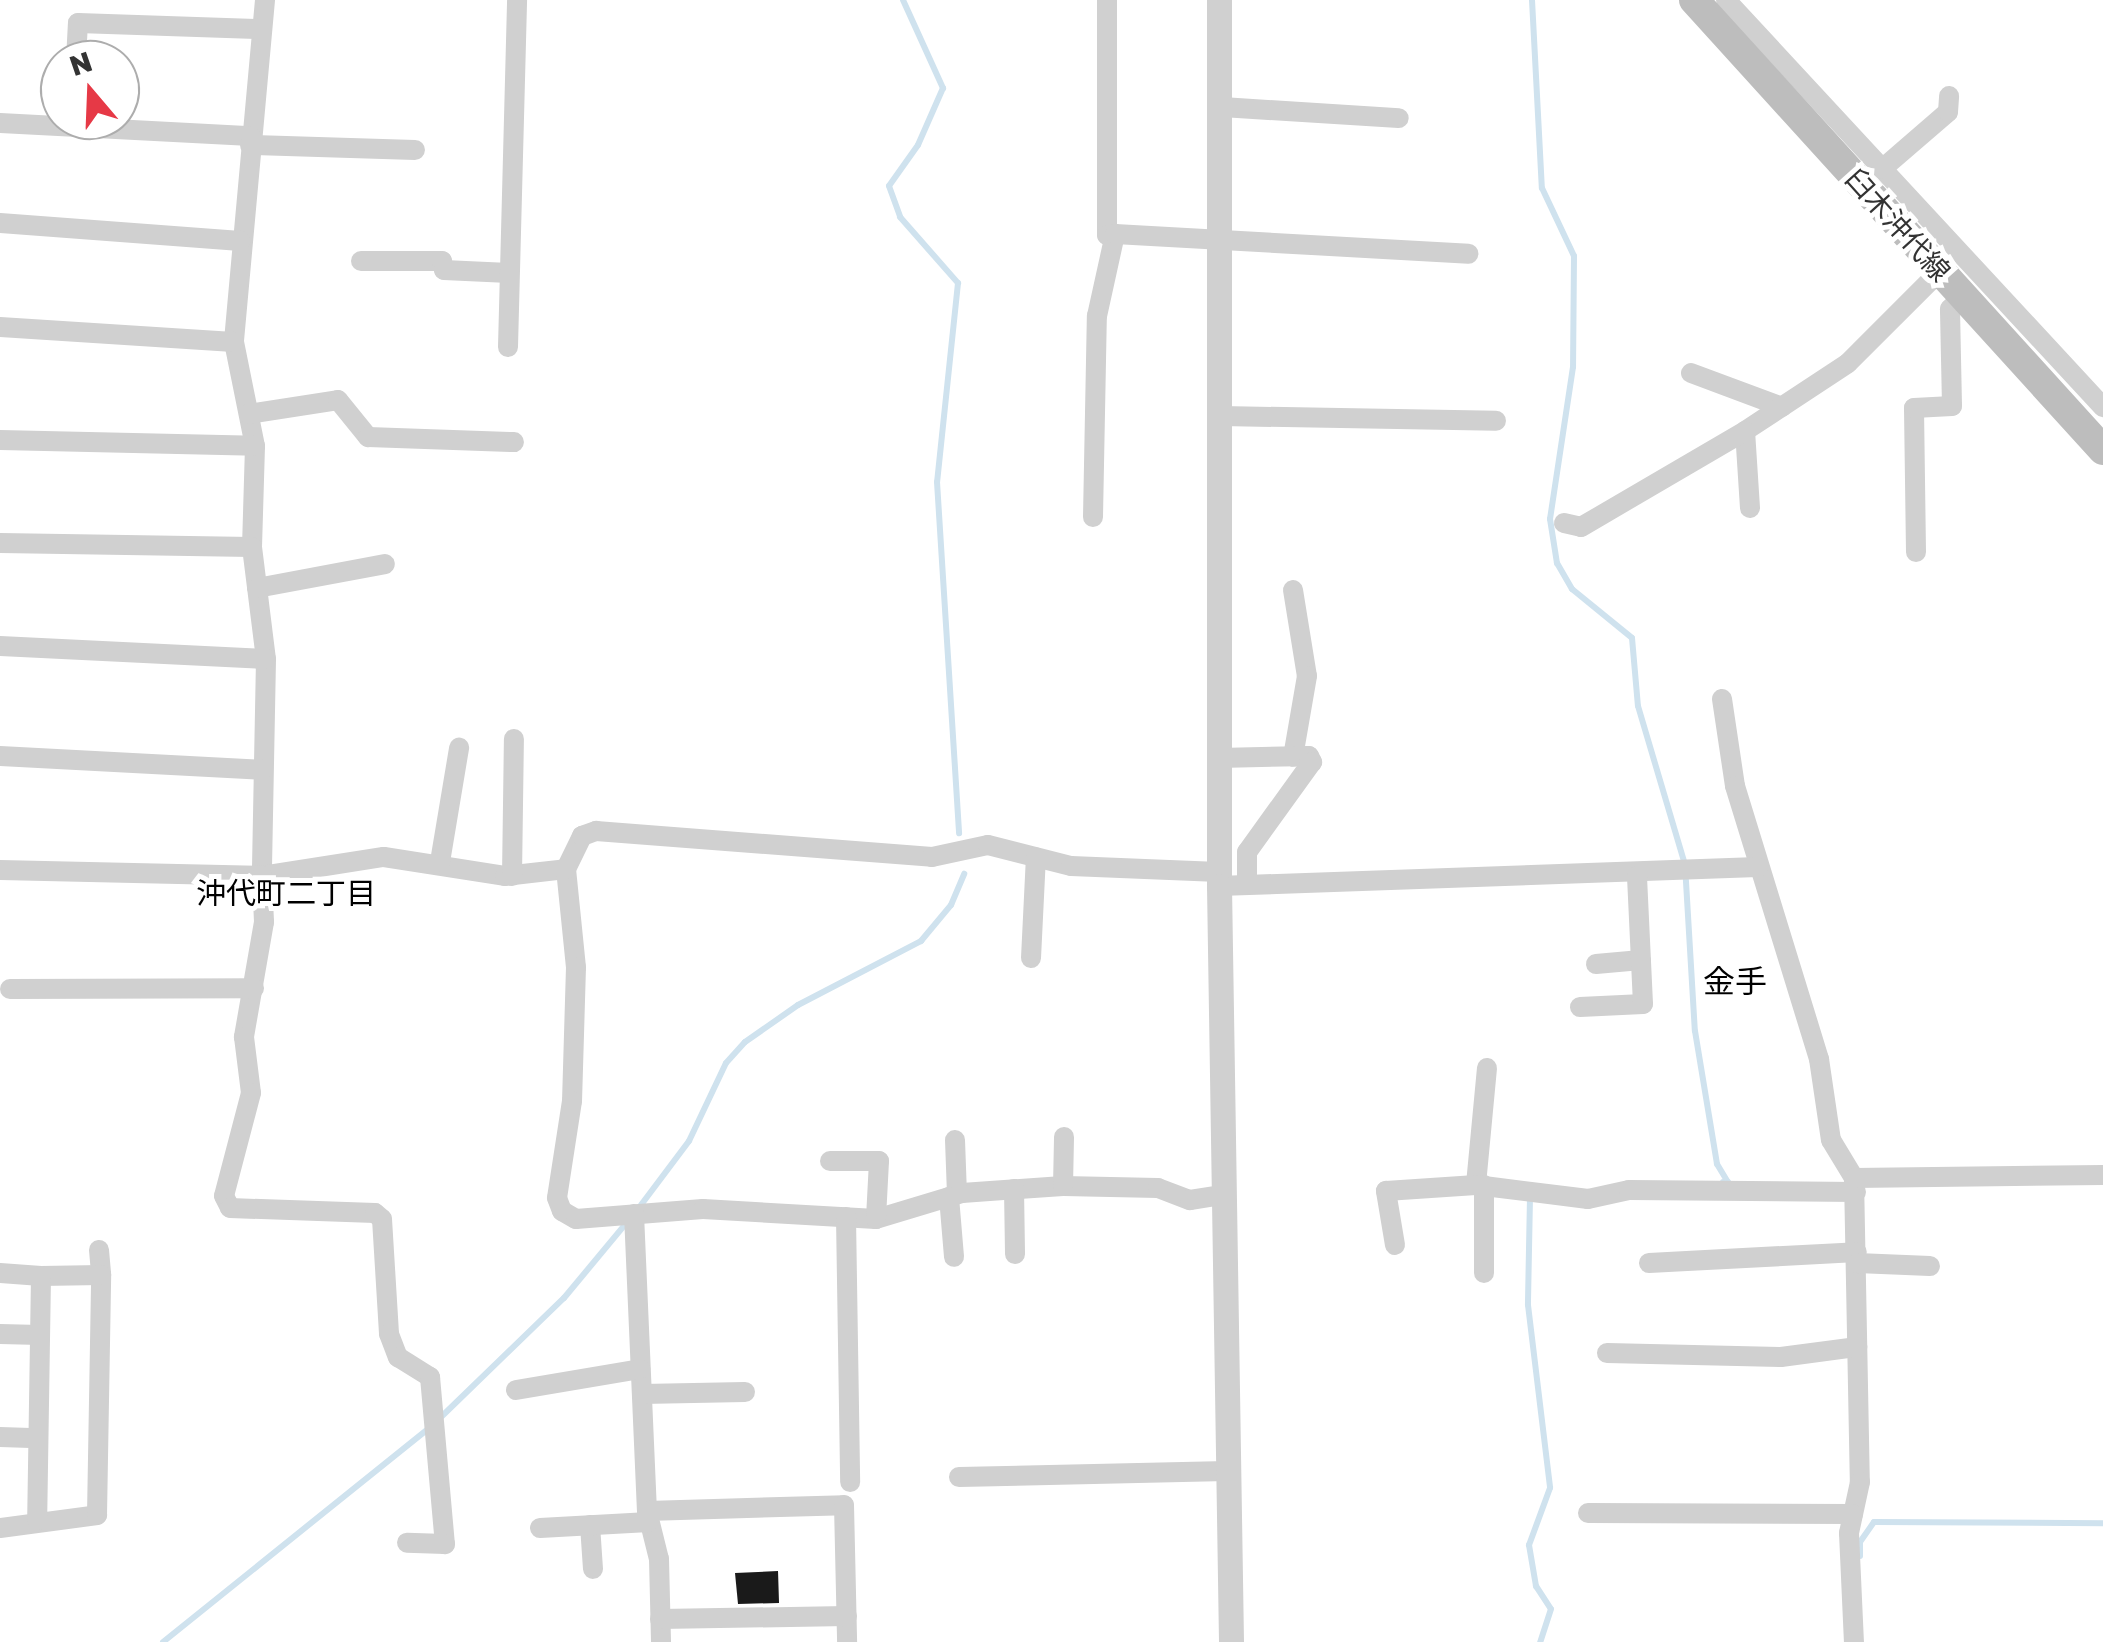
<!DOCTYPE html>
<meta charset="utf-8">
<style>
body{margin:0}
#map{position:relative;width:2103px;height:1642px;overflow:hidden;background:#fff;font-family:"Golos Text","Noto Sans JP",sans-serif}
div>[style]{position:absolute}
.stream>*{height:6px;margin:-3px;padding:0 3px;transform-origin:3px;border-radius:3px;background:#cfe2ee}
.building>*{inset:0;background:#1a1a1a}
.minor>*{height:20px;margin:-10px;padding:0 10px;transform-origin:10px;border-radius:10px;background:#d0d0d0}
.tertiary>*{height:25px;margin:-12.5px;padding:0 12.5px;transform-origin:12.5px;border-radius:12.5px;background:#d0d0d0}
.secondary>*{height:30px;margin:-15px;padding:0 15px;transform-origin:15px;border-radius:15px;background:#bdbdbd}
span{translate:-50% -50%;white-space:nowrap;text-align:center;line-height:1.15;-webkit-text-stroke:10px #fff;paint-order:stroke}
.street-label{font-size:28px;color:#333}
.neighbourhood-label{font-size:30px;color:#000}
.quarter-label{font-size:32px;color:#000}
.north{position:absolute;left:40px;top:40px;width:100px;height:100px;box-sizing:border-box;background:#fff;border:2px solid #adadad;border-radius:50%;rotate:341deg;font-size:28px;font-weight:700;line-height:40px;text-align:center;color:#333}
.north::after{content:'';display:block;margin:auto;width:35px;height:45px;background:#e63946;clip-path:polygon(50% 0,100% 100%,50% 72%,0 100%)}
</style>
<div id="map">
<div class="stream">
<i style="left:903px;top:0;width:97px;rotate:65.6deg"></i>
<i style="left:943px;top:88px;width:62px;rotate:113.7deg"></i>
<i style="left:918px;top:145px;width:50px;rotate:125.3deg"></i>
<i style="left:889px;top:186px;width:33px;rotate:70deg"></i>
<i style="left:900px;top:217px;width:88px;rotate:48.7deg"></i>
<i style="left:958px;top:283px;width:200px;rotate:96deg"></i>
<i style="left:937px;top:482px;width:352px;rotate:86.4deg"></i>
<i style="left:1532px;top:0;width:188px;rotate:87deg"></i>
<i style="left:1542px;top:188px;width:75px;rotate:64.8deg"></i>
<i style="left:1574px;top:256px;width:111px;rotate:90.5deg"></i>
<i style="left:1573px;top:367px;width:154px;rotate:98.6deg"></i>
<i style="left:1550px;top:519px;width:45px;rotate:81deg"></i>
<i style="left:1557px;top:563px;width:30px;rotate:60deg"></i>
<i style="left:1572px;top:589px;width:77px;rotate:39.2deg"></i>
<i style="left:1632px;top:638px;width:68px;rotate:85deg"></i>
<i style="left:1638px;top:706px;width:166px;rotate:73.5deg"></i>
<i style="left:1685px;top:865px;width:166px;rotate:86.6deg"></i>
<i style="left:1695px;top:1031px;width:135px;rotate:80.6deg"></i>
<i style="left:1717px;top:1164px;width:21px;rotate:59deg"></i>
<i style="left:1728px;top:1182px;width:5px;rotate:180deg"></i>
<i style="left:1530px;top:1197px;width:108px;rotate:91.1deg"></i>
<i style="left:1528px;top:1305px;width:184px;rotate:83.1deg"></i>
<i style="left:1550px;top:1488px;width:61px;rotate:110.2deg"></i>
<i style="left:1529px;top:1545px;width:42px;rotate:80.3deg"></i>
<i style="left:1536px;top:1586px;width:27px;rotate:57deg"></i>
<i style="left:1551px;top:1609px;width:35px;rotate:108deg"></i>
<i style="left:638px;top:1209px;width:85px;rotate:-53.1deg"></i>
<i style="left:689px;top:1141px;width:86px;rotate:-64.6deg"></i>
<i style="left:726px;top:1063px;width:28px;rotate:-48deg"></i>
<i style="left:745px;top:1042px;width:65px;rotate:-34.9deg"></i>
<i style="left:798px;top:1005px;width:139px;rotate:-27.5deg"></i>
<i style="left:921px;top:941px;width:47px;rotate:-50.2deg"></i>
<i style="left:951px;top:905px;width:34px;rotate:-67deg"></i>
<i style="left:439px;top:1419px;width:174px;rotate:-44.1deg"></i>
<i style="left:564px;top:1298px;width:99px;rotate:-50.3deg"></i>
<i style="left:1860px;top:1556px;width:14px;rotate:-90deg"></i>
<i style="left:1860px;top:1542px;width:24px;rotate:-55deg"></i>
<i style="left:1874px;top:1522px;width:229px;rotate:0.3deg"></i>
<i style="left:163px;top:1642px;width:343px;rotate:-38.8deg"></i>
</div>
<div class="building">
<i style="clip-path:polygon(778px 1571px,779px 1603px,738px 1604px,735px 1573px)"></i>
</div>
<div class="minor">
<i style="left:265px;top:0;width:343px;rotate:95.2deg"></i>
<i style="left:234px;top:342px;width:106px;rotate:78.6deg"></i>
<i style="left:255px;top:446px;width:101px;rotate:91.7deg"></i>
<i style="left:252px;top:547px;width:113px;rotate:82.9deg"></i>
<i style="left:266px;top:659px;width:217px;rotate:91.1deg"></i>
<i style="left:262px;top:876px;width:123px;rotate:-8.9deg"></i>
<i style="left:384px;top:857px;width:122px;rotate:8.9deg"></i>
<i style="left:505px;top:876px;width:61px;rotate:-6.5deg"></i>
<i style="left:566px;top:869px;width:99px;rotate:84.2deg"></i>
<i style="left:576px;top:967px;width:134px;rotate:91.7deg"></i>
<i style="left:572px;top:1101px;width:98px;rotate:98.8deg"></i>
<i style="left:557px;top:1198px;width:14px;rotate:69deg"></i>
<i style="left:562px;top:1211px;width:16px;rotate:30deg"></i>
<i style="left:576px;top:1219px;width:127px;rotate:-4.5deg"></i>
<i style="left:703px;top:1209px;width:173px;rotate:3.3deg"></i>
<i style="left:876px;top:1219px;width:90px;rotate:-16.8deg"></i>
<i style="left:962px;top:1193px;width:101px;rotate:-4deg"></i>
<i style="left:1063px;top:1186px;width:95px;rotate:1.2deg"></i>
<i style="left:1158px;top:1188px;width:34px;rotate:21deg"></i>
<i style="left:1190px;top:1200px;width:36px;rotate:-9deg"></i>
<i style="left:1107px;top:0;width:235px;rotate:90deg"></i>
<i style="left:1107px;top:235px;width:8px;rotate:-7deg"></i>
<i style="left:1726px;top:0;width:555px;rotate:47.19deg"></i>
<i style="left:76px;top:60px;width:37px;rotate:-87deg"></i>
<i style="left:78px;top:23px;width:184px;rotate:1.9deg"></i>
<i style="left:1222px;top:107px;width:177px;rotate:3.6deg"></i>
<i style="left:0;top:123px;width:251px;rotate:3deg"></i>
<i style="left:250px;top:145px;width:165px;rotate:1.7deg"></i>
<i style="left:1882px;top:169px;width:87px;rotate:-40.8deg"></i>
<i style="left:1948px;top:112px;width:16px;rotate:-86deg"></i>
<i style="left:0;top:223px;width:241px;rotate:4.3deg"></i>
<i style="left:361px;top:261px;width:81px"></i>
<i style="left:442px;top:261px;width:9px;rotate:77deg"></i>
<i style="left:444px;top:270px;width:65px;rotate:2.6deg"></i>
<i style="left:0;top:327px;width:234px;rotate:3.7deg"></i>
<i style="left:508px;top:347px;width:347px;rotate:-88.5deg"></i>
<i style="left:1691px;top:373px;width:97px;rotate:20.5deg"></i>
<i style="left:249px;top:414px;width:90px;rotate:-8.9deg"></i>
<i style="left:338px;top:400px;width:48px;rotate:51deg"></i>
<i style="left:368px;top:437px;width:146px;rotate:2deg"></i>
<i style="left:1221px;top:416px;width:275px;rotate:1deg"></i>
<i style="left:0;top:440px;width:255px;rotate:1.3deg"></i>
<i style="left:1750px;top:508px;width:77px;rotate:-93.7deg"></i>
<i style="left:1745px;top:431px;width:123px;rotate:-33.4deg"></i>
<i style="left:1848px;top:363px;width:130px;rotate:-45deg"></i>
<i style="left:1093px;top:517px;width:201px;rotate:-88.9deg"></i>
<i style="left:1097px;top:316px;width:84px;rotate:-77.6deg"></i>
<i style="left:1115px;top:234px;width:354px;rotate:3.2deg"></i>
<i style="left:1564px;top:523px;width:17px;rotate:13deg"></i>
<i style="left:1581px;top:527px;width:190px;rotate:-30.3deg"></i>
<i style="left:0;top:543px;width:252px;rotate:0.9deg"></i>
<i style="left:1916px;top:552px;width:144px;rotate:-90.8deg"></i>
<i style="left:1914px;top:408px;width:38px;rotate:-3deg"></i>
<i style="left:1952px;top:406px;width:97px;rotate:-91.2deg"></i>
<i style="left:1950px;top:309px;width:18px;rotate:-45deg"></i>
<i style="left:257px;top:588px;width:130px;rotate:-10.6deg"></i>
<i style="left:1293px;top:590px;width:87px;rotate:80.8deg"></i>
<i style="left:1307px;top:676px;width:82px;rotate:99.8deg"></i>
<i style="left:0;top:646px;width:266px;rotate:2.8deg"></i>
<i style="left:1722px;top:699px;width:88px;rotate:81.5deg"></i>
<i style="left:1735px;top:786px;width:286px;rotate:72.9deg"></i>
<i style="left:1819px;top:1059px;width:82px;rotate:81.6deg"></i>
<i style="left:1831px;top:1140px;width:44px;rotate:58.8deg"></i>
<i style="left:1854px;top:1178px;width:304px;rotate:88.9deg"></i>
<i style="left:1860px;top:1482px;width:52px;rotate:102.2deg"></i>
<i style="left:1849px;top:1533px;width:109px;rotate:87.4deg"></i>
<i style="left:0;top:756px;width:263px;rotate:3deg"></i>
<i style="left:1219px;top:758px;width:90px;rotate:-1.3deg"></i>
<i style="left:1309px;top:756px;width:7px;rotate:63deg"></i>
<i style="left:1312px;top:762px;width:111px;rotate:125.8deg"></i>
<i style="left:1247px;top:852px;width:32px;rotate:90deg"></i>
<i style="left:440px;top:862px;width:116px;rotate:-80.5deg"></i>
<i style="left:566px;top:869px;width:37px;rotate:-64deg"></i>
<i style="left:582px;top:836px;width:15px;rotate:-20deg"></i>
<i style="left:596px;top:831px;width:337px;rotate:4.4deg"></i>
<i style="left:932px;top:857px;width:57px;rotate:-12.1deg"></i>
<i style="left:988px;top:845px;width:86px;rotate:14.2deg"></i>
<i style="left:1071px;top:866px;width:148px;rotate:2.3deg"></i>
<i style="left:0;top:870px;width:262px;rotate:1.3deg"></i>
<i style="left:262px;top:876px;width:46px;rotate:87.5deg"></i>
<i style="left:264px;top:922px;width:117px;rotate:99.9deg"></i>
<i style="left:244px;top:1037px;width:56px;rotate:82.9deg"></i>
<i style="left:251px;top:1093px;width:106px;rotate:104.7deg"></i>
<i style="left:224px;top:1196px;width:13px;rotate:63deg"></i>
<i style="left:230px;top:1208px;width:145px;rotate:2deg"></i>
<i style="left:375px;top:1213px;width:9px;rotate:41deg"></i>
<i style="left:382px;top:1219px;width:115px;rotate:86.5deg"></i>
<i style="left:389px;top:1334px;width:25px;rotate:69deg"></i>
<i style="left:398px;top:1357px;width:38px;rotate:32deg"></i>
<i style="left:430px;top:1377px;width:168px;rotate:84.9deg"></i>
<i style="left:445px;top:1544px;width:38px;rotate:-178deg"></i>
<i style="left:512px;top:876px;width:137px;rotate:-89.2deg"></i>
<i style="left:1219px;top:886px;width:539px;rotate:-2.02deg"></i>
<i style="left:1031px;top:958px;width:101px;rotate:-87.2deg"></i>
<i style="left:1596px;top:964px;width:45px;rotate:-5.1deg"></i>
<i style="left:10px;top:989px;width:244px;rotate:-0.2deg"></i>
<i style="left:1580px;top:1007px;width:63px;rotate:-2.7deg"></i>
<i style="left:1643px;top:1004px;width:128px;rotate:-92.7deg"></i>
<i style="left:1487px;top:1068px;width:118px;rotate:95.4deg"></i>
<i style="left:1476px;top:1185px;width:113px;rotate:7.1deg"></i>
<i style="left:1588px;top:1199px;width:42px;rotate:-12.4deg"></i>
<i style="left:1629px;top:1190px;width:227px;rotate:0.5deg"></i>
<i style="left:955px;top:1140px;width:54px;rotate:87.9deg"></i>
<i style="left:830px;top:1161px;width:49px"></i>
<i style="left:879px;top:1161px;width:58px;rotate:93deg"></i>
<i style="left:1854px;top:1178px;width:249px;rotate:-0.7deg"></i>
<i style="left:1063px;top:1186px;width:49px;rotate:-88.8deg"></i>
<i style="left:1014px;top:1189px;width:65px;rotate:89.1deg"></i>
<i style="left:949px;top:1197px;width:60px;rotate:85.2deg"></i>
<i style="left:634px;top:1214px;width:297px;rotate:87.5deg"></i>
<i style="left:647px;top:1511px;width:49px;rotate:76deg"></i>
<i style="left:659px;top:1559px;width:83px;rotate:88.6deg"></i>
<i style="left:846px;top:1217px;width:265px;rotate:89.1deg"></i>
<i style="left:1395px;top:1245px;width:55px;rotate:-99.5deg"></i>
<i style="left:1386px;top:1191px;width:90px;rotate:-3.8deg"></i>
<i style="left:99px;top:1250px;width:25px;rotate:85deg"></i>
<i style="left:1649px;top:1263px;width:208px;rotate:-3deg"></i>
<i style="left:1857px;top:1263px;width:73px;rotate:2.4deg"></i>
<i style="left:0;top:1273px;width:41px;rotate:4.2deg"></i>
<i style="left:1484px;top:1273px;width:88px;rotate:-90deg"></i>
<i style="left:0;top:1334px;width:40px;rotate:1.4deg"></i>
<i style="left:1607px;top:1353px;width:174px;rotate:1.3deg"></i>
<i style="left:1781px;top:1357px;width:77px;rotate:-7.5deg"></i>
<i style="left:516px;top:1390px;width:126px;rotate:-9.6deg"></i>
<i style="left:642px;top:1394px;width:103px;rotate:-1.1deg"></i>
<i style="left:0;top:1437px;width:38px;rotate:2deg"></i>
<i style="left:959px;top:1477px;width:268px;rotate:-1.3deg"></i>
<i style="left:647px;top:1511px;width:197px;rotate:-1.7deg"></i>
<i style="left:844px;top:1505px;width:137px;rotate:88.7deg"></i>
<i style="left:1588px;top:1513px;width:265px;rotate:0.2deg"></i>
<i style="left:590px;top:1525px;width:44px;rotate:86.1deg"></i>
<i style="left:0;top:1528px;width:98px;rotate:-7.6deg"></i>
<i style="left:97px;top:1515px;width:240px;rotate:-89deg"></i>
<i style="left:101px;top:1275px;width:60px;rotate:179deg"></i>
<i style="left:41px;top:1276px;width:244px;rotate:90.9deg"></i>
<i style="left:540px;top:1528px;width:109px;rotate:-3.2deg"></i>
<i style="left:660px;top:1619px;width:187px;rotate:-0.9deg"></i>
</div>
<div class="tertiary">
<i style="left:1219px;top:0;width:886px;rotate:90deg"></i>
<i style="left:1219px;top:886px;width:756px;rotate:89.09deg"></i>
</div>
<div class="secondary">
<i style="left:1694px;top:0;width:608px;rotate:47.73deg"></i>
</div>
<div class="street-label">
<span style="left:1898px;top:225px;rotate:48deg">臼木沖代線</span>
</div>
<div class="neighbourhood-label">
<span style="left:286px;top:893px">沖代町二丁目</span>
</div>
<div class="quarter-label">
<span style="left:1735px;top:981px">金手</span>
</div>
<div class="north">N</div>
</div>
